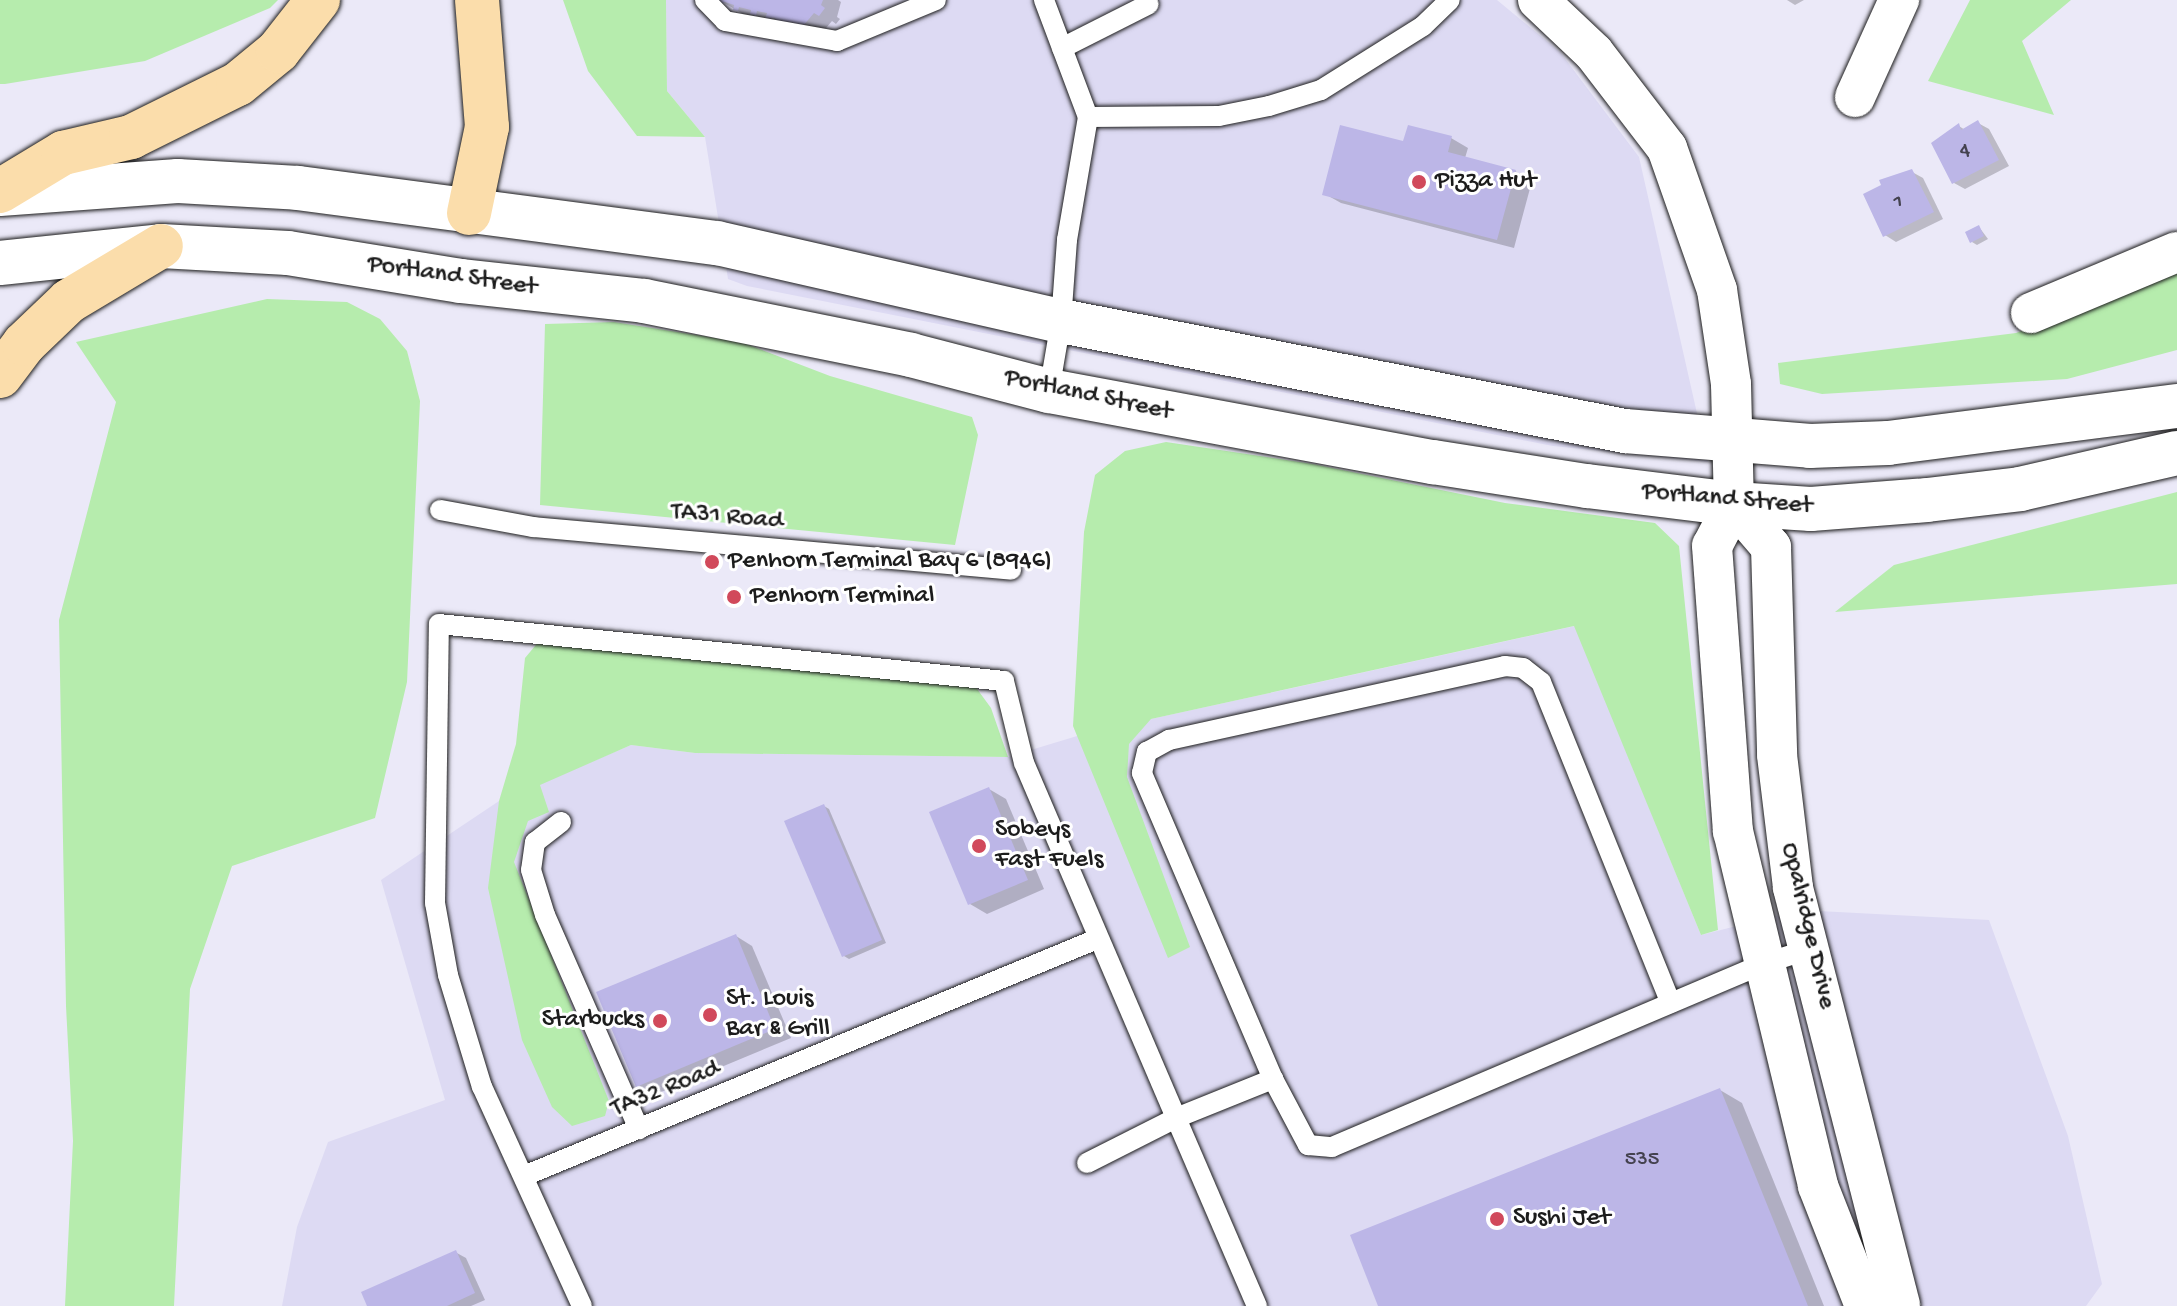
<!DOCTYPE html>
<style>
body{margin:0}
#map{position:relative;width:2177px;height:1306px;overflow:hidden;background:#ebe9f8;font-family:"Gochi Hand",sans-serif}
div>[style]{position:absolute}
.built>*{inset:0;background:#dddaf3}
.green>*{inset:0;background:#b6ecad}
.shadow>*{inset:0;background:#0003}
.building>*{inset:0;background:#bcb6e7}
.roads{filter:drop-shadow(0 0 2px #1c1c1c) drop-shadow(0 0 2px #1c1c1c)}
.lane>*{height:20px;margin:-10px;padding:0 10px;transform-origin:10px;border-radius:10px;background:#fff}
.street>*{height:40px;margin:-20px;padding:0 20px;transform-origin:20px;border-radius:20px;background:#fff}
.secondary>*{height:44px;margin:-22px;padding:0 22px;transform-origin:22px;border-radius:22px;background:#fff}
.highway>*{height:44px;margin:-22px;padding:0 22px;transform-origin:22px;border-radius:22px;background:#fbddab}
.dots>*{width:22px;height:22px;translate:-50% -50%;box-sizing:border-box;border:4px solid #fff;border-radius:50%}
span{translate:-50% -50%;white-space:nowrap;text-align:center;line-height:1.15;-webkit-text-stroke:6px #fff;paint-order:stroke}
.number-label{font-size:22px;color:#44424f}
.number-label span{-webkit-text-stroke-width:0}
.poi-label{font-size:26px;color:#1c1c1c}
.left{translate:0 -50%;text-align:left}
.right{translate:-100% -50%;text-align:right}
.street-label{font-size:26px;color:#1c1c1c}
</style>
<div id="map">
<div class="built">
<i style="clip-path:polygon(666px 0,1497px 0,1560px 52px,1639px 157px,1708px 462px,1553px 446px,747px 286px,728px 279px,705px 137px,667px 91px)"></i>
<i style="clip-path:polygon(1575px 626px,1701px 935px,1800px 910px,1989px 920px,2068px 1136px,2102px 1284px,2086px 1306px,282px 1306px,297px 1227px,328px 1142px,445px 1100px,381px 880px,499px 801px,631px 745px,695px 753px,1008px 757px,1087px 733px)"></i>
</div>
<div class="green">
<i style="clip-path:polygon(0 0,278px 0,270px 8px,145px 61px,5px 84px,0 84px)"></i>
<i style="clip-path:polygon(563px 0,666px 0,667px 91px,705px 137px,637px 136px,588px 71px)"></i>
<i style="clip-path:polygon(1970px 0,2071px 0,2022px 41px,2054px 115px,1928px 81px)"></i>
<i style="clip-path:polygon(2177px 271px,2177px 350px,2067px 379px,1822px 394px,1780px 384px,1778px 363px,2016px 333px)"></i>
<i style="clip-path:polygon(267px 299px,347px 302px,380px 319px,407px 351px,420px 401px,407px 682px,375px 818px,232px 866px,190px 989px,174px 1306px,65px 1306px,73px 1141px,66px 1006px,59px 620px,116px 402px,76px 342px)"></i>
<i style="clip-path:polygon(614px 322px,741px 342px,830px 376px,972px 417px,978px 435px,955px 545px,540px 505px,545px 324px)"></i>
<i style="clip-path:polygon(1166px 442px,1313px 464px,1505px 503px,1655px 523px,1679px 546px,1718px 930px,1701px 935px,1574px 626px,1151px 719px,1129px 744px,1127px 777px,1190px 947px,1168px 958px,1073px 726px,1084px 532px,1095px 475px,1125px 451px)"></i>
<i style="clip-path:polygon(2177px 492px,2177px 584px,1835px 612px,1894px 565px)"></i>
<i style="clip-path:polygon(545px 634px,972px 682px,991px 708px,1008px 757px,695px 753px,631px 745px,540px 785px,549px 812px,528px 821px,514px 862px,609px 1101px,605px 1116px,572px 1126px,552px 1107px,522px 1040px,488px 888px,499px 801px,516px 744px,525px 658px)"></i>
</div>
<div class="shadow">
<i style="clip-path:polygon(719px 0,838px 0,841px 2px,837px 17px,840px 19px,836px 24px,832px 21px,821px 34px,769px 23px,756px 16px,752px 19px)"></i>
<i style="clip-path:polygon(1787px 0,1804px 0,1795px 5px)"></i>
<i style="clip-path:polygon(1978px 123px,1989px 129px,2009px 166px,1965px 189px,1954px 183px,1959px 126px,1965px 130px)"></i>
<i style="clip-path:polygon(1451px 138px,1468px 148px,1465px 158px,1515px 171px,1532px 181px,1514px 248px,1341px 203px,1325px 194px,1405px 143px)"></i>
<i style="clip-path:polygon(1912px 172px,1923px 178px,1943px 219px,1896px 242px,1885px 235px,1884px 186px)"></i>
<i style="clip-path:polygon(1979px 227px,1988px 239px,1977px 245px,1972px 242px)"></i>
<i style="clip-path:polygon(989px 789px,1006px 799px,1044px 889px,987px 914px,970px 904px)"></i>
<i style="clip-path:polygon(824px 806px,829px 809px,886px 943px,849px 959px,844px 956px)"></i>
<i style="clip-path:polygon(736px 936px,752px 946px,791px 1038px,654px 1095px,638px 1085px)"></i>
<i style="clip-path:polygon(1720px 1090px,1742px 1103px,1824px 1306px,1380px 1306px)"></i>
<i style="clip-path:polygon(455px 1252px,466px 1258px,485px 1300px,471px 1306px,370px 1306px)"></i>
</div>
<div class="building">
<i style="clip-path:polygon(715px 0,823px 0,821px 5px,825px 8px,819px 16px,814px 13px,803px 26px,790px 22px,786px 25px,777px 23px,775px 18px,765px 19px,767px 13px,757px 11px,756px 16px,750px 14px,751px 10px,739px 7px,738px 11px,733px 10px,734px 5px,725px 2px,720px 6px)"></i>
<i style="clip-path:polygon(1978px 120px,1999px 160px,1952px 184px,1931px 143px,1959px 123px,1961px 130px)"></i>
<i style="clip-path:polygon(1340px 125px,1403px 141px,1408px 125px,1452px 136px,1448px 152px,1516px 170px,1497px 240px,1322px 195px)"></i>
<i style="clip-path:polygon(1912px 169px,1934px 212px,1883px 237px,1863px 194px,1881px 185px,1879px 180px)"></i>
<i style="clip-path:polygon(1979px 225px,1984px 236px,1970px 243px,1965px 232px)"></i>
<i style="clip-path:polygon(989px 787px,1028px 880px,968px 905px,929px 812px)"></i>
<i style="clip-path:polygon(824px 804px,882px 940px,842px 957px,784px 821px)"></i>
<i style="clip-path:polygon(736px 934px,775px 1029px,636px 1087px,596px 992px)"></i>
<i style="clip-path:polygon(1720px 1088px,1808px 1306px,1378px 1306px,1350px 1235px)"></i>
<i style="clip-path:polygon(456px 1250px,475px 1293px,447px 1306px,367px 1306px,361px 1292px)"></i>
</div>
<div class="roads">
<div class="lane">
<i style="left:705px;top:0;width:29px;rotate:46deg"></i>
<i style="left:725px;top:21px;width:114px;rotate:10.1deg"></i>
<i style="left:837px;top:41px;width:107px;rotate:-22.5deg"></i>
<i style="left:1044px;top:0;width:125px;rotate:69.4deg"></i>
<i style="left:1088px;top:117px;width:125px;rotate:99.7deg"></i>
<i style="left:1067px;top:240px;width:81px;rotate:94.2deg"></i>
<i style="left:1061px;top:321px;width:71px;rotate:99.7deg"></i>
<i style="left:1062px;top:48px;width:97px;rotate:-26.8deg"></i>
<i style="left:1088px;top:117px;width:131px;rotate:-0.4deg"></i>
<i style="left:1219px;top:116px;width:51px;rotate:-11.3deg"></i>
<i style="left:1269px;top:106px;width:54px;rotate:-17.1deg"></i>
<i style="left:1321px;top:90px;width:120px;rotate:-32.1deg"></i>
<i style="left:1423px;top:26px;width:37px;rotate:-44deg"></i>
<i style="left:440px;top:510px;width:95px;rotate:10.4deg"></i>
<i style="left:533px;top:527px;width:480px;rotate:5.1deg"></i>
<i style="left:561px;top:822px;width:33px;rotate:142deg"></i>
<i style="left:535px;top:842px;width:28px;rotate:98deg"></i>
<i style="left:531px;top:870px;width:47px;rotate:72.7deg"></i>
<i style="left:545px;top:915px;width:234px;rotate:66.3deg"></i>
<i style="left:1273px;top:1079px;width:333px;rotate:-113.2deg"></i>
<i style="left:1142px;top:773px;width:22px;rotate:-77deg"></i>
<i style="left:1147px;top:752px;width:25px;rotate:-29deg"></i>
<i style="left:1169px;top:740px;width:344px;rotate:-12.4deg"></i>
<i style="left:1505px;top:666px;width:18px;rotate:6deg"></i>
<i style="left:1523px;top:668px;width:23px;rotate:38deg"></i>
<i style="left:1541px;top:682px;width:346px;rotate:68deg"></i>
<i style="left:1087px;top:1163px;width:100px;rotate:-26.8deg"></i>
<i style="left:1176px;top:1118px;width:205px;rotate:66.7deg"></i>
<i style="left:524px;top:1176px;width:620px;rotate:-22.47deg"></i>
<i style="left:582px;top:1306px;width:241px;rotate:-114.5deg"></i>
<i style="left:482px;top:1087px;width:117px;rotate:-106.9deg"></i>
<i style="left:448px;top:975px;width:73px;rotate:-100.2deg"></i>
<i style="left:435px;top:903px;width:279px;rotate:-89.2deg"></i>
<i style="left:439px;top:624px;width:568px;rotate:5.76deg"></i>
<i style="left:1004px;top:681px;width:84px;rotate:76.3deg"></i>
<i style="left:1024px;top:763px;width:386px;rotate:66.8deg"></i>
<i style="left:1176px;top:1118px;width:105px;rotate:-21.9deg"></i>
<i style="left:1273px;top:1079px;width:75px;rotate:62.1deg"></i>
<i style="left:1308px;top:1145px;width:24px;rotate:5deg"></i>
<i style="left:1332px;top:1147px;width:471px;rotate:-23deg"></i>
<i style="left:1766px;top:963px;width:46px;rotate:-17.7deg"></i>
</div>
<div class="street">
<i style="left:1538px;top:0;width:77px;rotate:43.4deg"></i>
<i style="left:1594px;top:53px;width:120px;rotate:52.5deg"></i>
<i style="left:1667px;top:148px;width:151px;rotate:70.6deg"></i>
<i style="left:1717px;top:290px;width:95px;rotate:81.5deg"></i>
<i style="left:1731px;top:384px;width:120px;rotate:88.6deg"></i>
<i style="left:1734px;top:504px;width:47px;rotate:117.6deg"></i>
<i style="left:1712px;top:546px;width:286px;rotate:85.8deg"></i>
<i style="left:1733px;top:831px;width:365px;rotate:76.5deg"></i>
<i style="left:1818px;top:1186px;width:129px;rotate:68.6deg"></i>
<i style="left:1855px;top:97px;width:107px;rotate:-65.6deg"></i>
<i style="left:2031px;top:313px;width:158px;rotate:-22.7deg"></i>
<i style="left:1734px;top:504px;width:57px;rotate:49.3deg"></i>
<i style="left:1771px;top:547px;width:208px;rotate:88.3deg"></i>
<i style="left:1777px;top:755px;width:134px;rotate:83.1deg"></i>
<i style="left:1793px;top:888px;width:431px;rotate:75.6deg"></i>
</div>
<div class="secondary">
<i style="left:0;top:194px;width:178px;rotate:-4.2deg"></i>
<i style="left:178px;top:181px;width:120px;rotate:3.3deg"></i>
<i style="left:298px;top:188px;width:423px;rotate:7.5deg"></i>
<i style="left:717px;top:243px;width:353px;rotate:12.8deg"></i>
<i style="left:1061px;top:321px;width:575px;rotate:11.04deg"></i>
<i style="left:1625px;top:431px;width:186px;rotate:4.6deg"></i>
<i style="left:1810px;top:446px;width:78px;rotate:-2.2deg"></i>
<i style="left:1888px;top:443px;width:291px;rotate:-7.3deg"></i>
<i style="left:0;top:263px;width:162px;rotate:-6deg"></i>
<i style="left:161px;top:246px;width:127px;rotate:3.2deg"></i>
<i style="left:288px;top:253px;width:175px;rotate:9.2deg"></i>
<i style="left:461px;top:281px;width:184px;rotate:6.2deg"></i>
<i style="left:644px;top:301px;width:272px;rotate:11.4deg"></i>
<i style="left:911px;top:355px;width:143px;rotate:14.6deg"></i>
<i style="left:1049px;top:391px;width:391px;rotate:10.5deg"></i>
<i style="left:1433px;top:462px;width:156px;rotate:8.9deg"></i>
<i style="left:1587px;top:486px;width:148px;rotate:7deg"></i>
<i style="left:1734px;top:504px;width:77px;rotate:3.7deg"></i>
<i style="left:1811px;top:509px;width:116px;rotate:-4.4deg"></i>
<i style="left:1927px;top:500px;width:94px;rotate:-6.7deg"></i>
<i style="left:2020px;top:489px;width:161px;rotate:-12.9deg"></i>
</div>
<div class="highway">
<i style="left:0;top:191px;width:74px;rotate:-31.1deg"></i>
<i style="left:63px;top:153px;width:70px;rotate:-13.2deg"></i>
<i style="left:131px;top:137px;width:119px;rotate:-26.4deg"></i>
<i style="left:238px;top:84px;width:52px;rotate:-39.5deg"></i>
<i style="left:278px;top:51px;width:65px;rotate:-51.9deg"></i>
<i style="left:469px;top:213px;width:88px;rotate:-78.2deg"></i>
<i style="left:487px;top:127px;width:127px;rotate:-94.5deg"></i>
<i style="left:0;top:376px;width:40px;rotate:-53deg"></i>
<i style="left:24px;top:344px;width:62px;rotate:-43.7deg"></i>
<i style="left:69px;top:301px;width:107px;rotate:-30.9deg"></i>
</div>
</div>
<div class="dots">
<i style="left:1419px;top:182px;background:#d1495b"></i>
<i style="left:712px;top:562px;background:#d1495b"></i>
<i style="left:734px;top:597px;background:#d1495b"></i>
<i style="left:979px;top:846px;background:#d1495b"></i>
<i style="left:710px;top:1015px;background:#d1495b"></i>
<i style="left:660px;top:1021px;background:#d1495b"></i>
<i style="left:1497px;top:1219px;background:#d1495b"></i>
</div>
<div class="number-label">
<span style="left:1965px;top:152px">4</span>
<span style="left:1898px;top:203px">1</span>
<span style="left:1642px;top:1161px">535</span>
</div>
<div class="poi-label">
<span class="left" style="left:1435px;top:182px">Pizza Hut</span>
<span class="left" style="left:728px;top:562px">Penhorn Terminal Bay 6 (8946)</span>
<span class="left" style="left:750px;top:597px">Penhorn Terminal</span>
<span class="left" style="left:995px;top:846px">Sobeys<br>Fast Fuels</span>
<span class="left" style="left:726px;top:1015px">St. Louis<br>Bar &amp; Grill</span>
<span class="right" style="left:644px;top:1021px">Starbucks</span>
<span class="left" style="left:1513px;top:1219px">Sushi Jet</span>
</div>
<div class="street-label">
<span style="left:452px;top:277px;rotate:8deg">Portland Street</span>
<span style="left:1088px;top:396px;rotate:12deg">Portland Street</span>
<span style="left:1727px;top:500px;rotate:5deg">Portland Street</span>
<span style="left:727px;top:518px;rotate:5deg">TA31 Road</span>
<span style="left:1807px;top:926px;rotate:77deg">Opalridge Drive</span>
<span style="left:666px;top:1090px;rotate:-22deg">TA32 Road</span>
</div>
</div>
